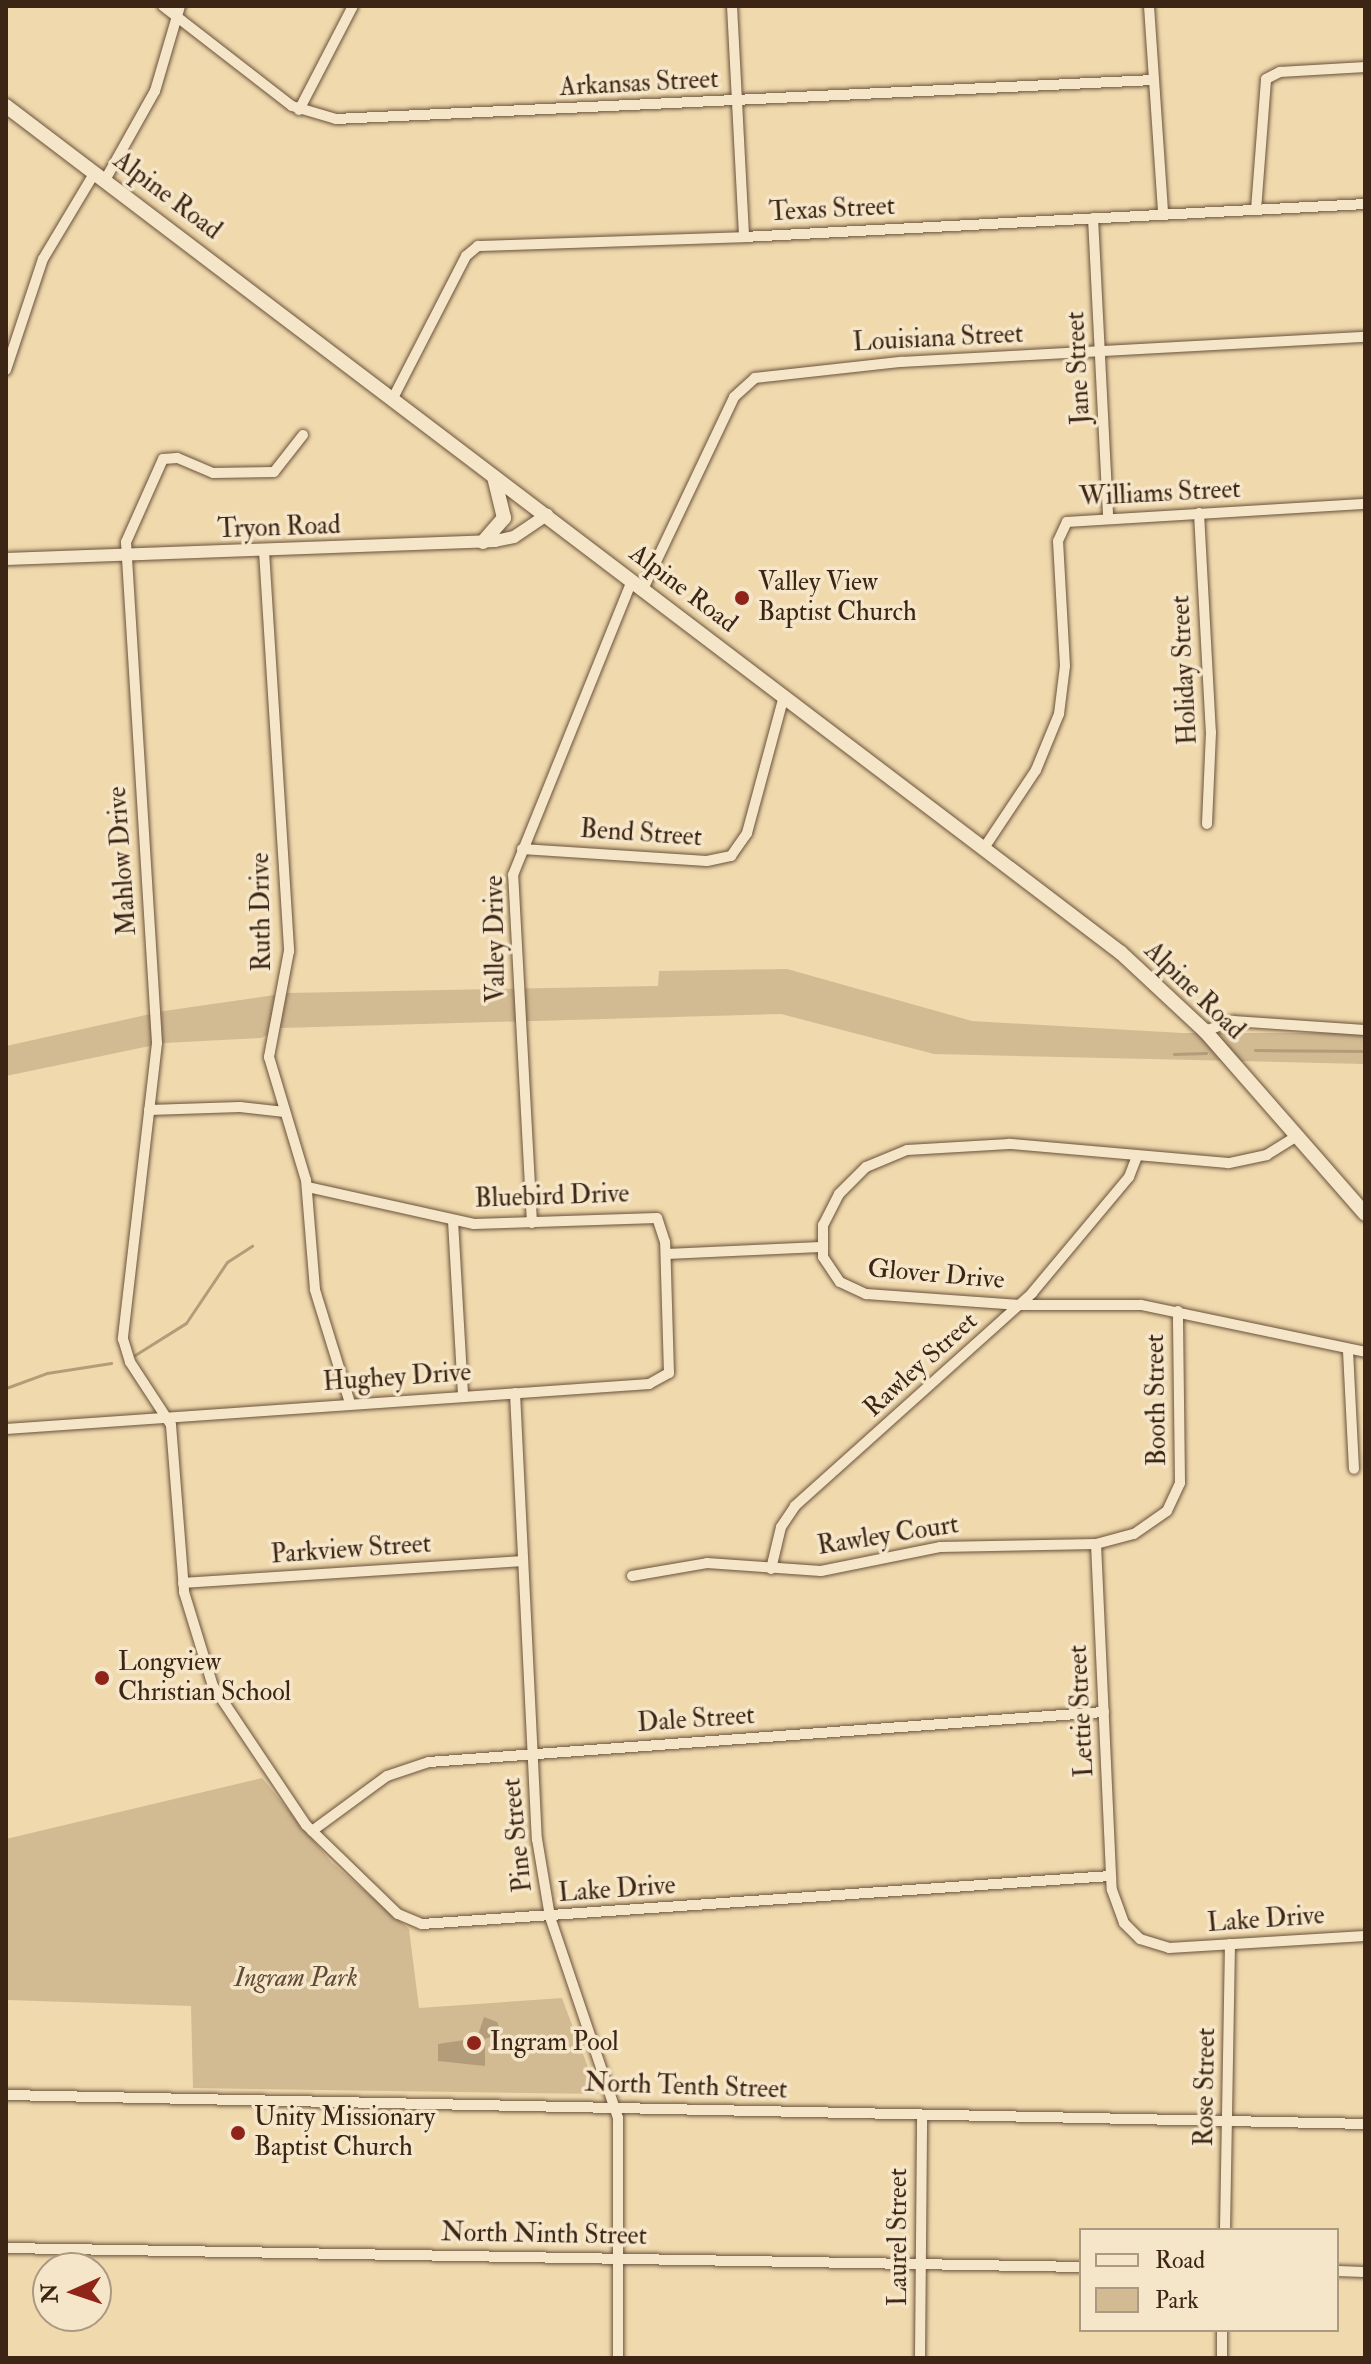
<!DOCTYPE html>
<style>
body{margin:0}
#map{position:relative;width:1371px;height:2364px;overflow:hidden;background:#f0d9ad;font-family:"IM FELL Double Pica",serif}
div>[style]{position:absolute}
.green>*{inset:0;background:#d2ba93}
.water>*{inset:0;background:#b39c79}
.stream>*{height:3px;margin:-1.5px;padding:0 1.5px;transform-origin:1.5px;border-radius:1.5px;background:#b39c79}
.roads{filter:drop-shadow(0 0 2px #6a523b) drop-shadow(0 0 2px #6a523b)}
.minor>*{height:10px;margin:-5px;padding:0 5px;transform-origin:5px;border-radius:5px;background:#f5e6ca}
.tertiary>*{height:12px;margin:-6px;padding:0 6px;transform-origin:6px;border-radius:6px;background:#f5e6ca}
.secondary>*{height:14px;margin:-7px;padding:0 7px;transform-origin:7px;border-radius:7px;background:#f5e6ca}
.dots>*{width:22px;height:22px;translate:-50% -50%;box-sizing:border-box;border:4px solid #f5e6ca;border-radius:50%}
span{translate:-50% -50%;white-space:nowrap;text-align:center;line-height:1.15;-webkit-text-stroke:7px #f5e6ca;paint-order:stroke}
.street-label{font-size:26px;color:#3d2515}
.poi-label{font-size:26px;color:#3d2515}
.left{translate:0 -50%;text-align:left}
.park-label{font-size:26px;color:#624a34;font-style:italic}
.frame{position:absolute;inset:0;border:8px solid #3d2515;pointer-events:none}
.legend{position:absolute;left:1079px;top:2228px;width:260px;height:104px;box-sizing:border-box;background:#f5e6ca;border:2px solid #ab9982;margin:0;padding:10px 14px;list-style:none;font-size:24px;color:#3d2515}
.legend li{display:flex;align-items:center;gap:16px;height:40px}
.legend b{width:40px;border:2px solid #ab9982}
.north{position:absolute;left:32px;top:2252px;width:80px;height:80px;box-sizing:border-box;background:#f5e6ca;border:2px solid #ab9982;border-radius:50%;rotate:267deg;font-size:22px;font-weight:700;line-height:32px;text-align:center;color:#3d2515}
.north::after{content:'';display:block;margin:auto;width:28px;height:36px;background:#8f2418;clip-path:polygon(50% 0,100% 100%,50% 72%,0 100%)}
</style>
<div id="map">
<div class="green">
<i style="clip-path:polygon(787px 969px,972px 1021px,1182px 1033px,1365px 1033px,1365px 1064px,934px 1054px,781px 1014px,281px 1028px,261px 1038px,164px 1043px,6px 1076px,6px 1046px,164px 1011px,288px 993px,658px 986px,659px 971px)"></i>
<i style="clip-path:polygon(262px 1778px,331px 1862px,409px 1929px,419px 2008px,562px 1998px,598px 2094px,193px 2088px,191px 2006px,8px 2000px,6px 1839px)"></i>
</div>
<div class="water">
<i style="clip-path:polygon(484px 2017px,497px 2022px,502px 2033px,485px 2039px,485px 2066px,438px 2061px,438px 2044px,477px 2038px)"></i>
</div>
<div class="stream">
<i style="left:1255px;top:1050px;width:110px;rotate:0.5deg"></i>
<i style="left:1174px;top:1054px;width:32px;rotate:-2deg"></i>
<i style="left:135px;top:1355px;width:60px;rotate:-32.1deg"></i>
<i style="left:186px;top:1323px;width:73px;rotate:-56.1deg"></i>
<i style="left:227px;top:1262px;width:30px;rotate:-33deg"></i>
<i style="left:6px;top:1388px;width:44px;rotate:-20.1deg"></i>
<i style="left:47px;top:1373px;width:65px;rotate:-8.9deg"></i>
</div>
<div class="roads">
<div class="minor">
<i style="left:163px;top:6px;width:163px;rotate:37.8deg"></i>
<i style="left:292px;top:106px;width:46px;rotate:16.5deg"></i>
<i style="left:336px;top:119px;width:819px;rotate:-2.73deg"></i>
<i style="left:732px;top:6px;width:231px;rotate:87deg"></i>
<i style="left:1149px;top:6px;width:208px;rotate:86.1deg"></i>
<i style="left:299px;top:110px;width:117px;rotate:-62.6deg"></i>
<i style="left:105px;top:180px;width:102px;rotate:-60.7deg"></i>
<i style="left:155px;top:91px;width:89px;rotate:-73.6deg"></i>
<i style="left:1256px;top:210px;width:131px;rotate:-85.6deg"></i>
<i style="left:1266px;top:79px;width:16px;rotate:-27deg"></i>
<i style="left:1280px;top:72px;width:85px;rotate:-3.4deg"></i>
<i style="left:1093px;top:218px;width:298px;rotate:87.1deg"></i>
<i style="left:6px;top:370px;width:117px;rotate:-71.6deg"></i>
<i style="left:43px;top:259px;width:101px;rotate:-59.1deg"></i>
<i style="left:393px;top:398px;width:160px;rotate:-62.8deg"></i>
<i style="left:466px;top:256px;width:16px;rotate:-40deg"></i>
<i style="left:478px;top:246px;width:266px;rotate:-1.9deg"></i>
<i style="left:744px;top:237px;width:622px;rotate:-3.04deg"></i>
<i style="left:303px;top:435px;width:47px;rotate:128.1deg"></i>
<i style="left:274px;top:472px;width:61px;rotate:179.1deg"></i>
<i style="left:213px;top:473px;width:39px;rotate:-157deg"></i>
<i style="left:177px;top:458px;width:14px;rotate:176deg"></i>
<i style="left:163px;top:459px;width:91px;rotate:114deg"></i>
<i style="left:126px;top:542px;width:502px;rotate:86.46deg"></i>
<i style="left:157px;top:1043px;width:298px;rotate:96.6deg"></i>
<i style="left:123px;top:1339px;width:24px;rotate:73deg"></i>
<i style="left:130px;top:1362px;width:75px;rotate:56.9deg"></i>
<i style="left:171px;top:1425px;width:168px;rotate:85.5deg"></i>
<i style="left:184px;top:1592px;width:98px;rotate:72.9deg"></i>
<i style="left:213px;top:1686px;width:167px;rotate:56.2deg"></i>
<i style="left:306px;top:1825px;width:128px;rotate:44.1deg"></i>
<i style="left:398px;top:1914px;width:26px;rotate:23deg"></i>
<i style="left:422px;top:1924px;width:691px;rotate:-3.99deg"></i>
<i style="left:1199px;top:513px;width:219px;rotate:86.9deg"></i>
<i style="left:1211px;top:732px;width:92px;rotate:92.5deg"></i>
<i style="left:264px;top:551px;width:401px;rotate:86.4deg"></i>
<i style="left:289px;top:951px;width:108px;rotate:100.7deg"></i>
<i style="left:269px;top:1057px;width:128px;rotate:73.3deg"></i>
<i style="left:306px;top:1180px;width:110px;rotate:85.3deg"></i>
<i style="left:315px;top:1290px;width:118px;rotate:72.8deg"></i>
<i style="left:643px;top:589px;width:212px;rotate:-64.6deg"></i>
<i style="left:734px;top:397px;width:28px;rotate:-42deg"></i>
<i style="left:755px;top:378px;width:147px;rotate:-6.3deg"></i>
<i style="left:901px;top:362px;width:465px;rotate:-3.1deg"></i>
<i style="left:984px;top:848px;width:94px;rotate:-56.3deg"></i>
<i style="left:1036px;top:770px;width:61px;rotate:-67.7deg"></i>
<i style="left:1059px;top:714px;width:48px;rotate:-82.9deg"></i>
<i style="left:1065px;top:666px;width:125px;rotate:-93.2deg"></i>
<i style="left:1058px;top:541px;width:21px;rotate:-65deg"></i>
<i style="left:1067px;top:522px;width:299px;rotate:-3.5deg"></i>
<i style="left:522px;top:849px;width:185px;rotate:3.7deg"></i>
<i style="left:707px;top:861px;width:25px;rotate:-12deg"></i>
<i style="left:731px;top:856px;width:28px;rotate:-55deg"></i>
<i style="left:747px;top:833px;width:142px;rotate:-74.9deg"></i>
<i style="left:1205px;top:1031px;width:30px;rotate:-20deg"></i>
<i style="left:1233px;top:1021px;width:132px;rotate:3.9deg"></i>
<i style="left:149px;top:1110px;width:91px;rotate:-1.9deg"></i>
<i style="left:240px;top:1107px;width:45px;rotate:6.3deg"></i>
<i style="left:1297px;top:1136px;width:36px;rotate:148deg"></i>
<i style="left:1267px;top:1155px;width:40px;rotate:168deg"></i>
<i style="left:1228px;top:1163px;width:220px;rotate:-175deg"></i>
<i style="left:1009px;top:1144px;width:102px;rotate:176.6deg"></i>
<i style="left:907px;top:1150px;width:44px;rotate:157.5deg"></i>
<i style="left:866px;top:1167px;width:38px;rotate:135deg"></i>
<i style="left:839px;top:1194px;width:35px;rotate:117deg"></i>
<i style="left:823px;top:1225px;width:32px;rotate:90deg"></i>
<i style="left:823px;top:1257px;width:30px;rotate:56deg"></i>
<i style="left:840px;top:1282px;width:29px;rotate:25deg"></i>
<i style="left:866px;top:1294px;width:154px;rotate:4.1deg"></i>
<i style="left:1020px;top:1305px;width:121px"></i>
<i style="left:1141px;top:1305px;width:229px;rotate:11.8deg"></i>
<i style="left:453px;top:1221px;width:175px;rotate:86.7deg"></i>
<i style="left:532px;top:1223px;width:349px;rotate:-93.1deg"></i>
<i style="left:513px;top:875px;width:318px;rotate:-68deg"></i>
<i style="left:666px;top:1254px;width:155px;rotate:-2.6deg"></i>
<i style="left:1348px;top:1351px;width:118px;rotate:87.1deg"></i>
<i style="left:515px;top:1393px;width:447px;rotate:87.2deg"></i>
<i style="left:537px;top:1839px;width:79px;rotate:80.5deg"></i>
<i style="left:550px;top:1917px;width:212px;rotate:71.3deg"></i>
<i style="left:618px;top:2118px;width:240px;rotate:90deg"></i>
<i style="left:6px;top:1429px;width:645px;rotate:-4deg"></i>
<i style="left:649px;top:1384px;width:23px;rotate:-29deg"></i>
<i style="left:669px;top:1373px;width:131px;rotate:-91.7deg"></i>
<i style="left:665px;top:1242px;width:25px;rotate:-108deg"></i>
<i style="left:657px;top:1218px;width:183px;rotate:178.1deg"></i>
<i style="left:474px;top:1224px;width:171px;rotate:-167.5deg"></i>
<i style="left:1096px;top:1544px;width:346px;rotate:87.4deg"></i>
<i style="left:1112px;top:1890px;width:35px;rotate:70deg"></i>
<i style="left:1124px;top:1923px;width:23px;rotate:45deg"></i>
<i style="left:1140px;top:1939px;width:30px;rotate:17deg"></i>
<i style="left:1169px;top:1948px;width:196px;rotate:-3.5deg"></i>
<i style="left:771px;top:1569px;width:43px;rotate:-76.6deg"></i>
<i style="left:781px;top:1527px;width:25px;rotate:-56deg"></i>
<i style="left:795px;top:1506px;width:319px;rotate:-41.9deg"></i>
<i style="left:1032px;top:1293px;width:151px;rotate:-50.1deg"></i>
<i style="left:1129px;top:1177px;width:22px;rotate:-69deg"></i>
<i style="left:632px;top:1576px;width:76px;rotate:-9.8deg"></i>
<i style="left:707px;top:1563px;width:114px;rotate:4deg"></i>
<i style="left:821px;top:1571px;width:121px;rotate:-11.4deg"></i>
<i style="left:940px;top:1547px;width:156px;rotate:-1.1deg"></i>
<i style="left:1096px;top:1544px;width:39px;rotate:-15deg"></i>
<i style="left:1134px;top:1534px;width:40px;rotate:-34.9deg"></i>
<i style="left:1167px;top:1511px;width:31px;rotate:-65deg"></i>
<i style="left:1180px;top:1483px;width:172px;rotate:-90.7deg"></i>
<i style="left:183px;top:1583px;width:340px;rotate:-3.7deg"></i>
<i style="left:312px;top:1831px;width:93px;rotate:-36.3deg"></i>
<i style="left:387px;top:1776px;width:44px;rotate:-18.4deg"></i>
<i style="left:429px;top:1762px;width:677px;rotate:-4.24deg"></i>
<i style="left:6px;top:2095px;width:1359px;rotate:1.22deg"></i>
<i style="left:1225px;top:2230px;width:286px;rotate:-89deg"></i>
<i style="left:6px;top:2248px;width:1075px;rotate:1.01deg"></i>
<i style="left:1337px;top:2271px;width:28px;rotate:2deg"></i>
<i style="left:920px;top:2358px;width:242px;rotate:-89.5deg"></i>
<i style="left:1222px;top:2358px;width:28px;rotate:-90deg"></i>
</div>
<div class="tertiary">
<i style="left:6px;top:559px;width:489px;rotate:-2.1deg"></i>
<i style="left:495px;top:541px;width:19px;rotate:-12deg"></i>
<i style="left:514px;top:537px;width:40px;rotate:-34deg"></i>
</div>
<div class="secondary">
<i style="left:6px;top:106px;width:1400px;rotate:37.22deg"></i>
<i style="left:1121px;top:953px;width:115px;rotate:42.9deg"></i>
<i style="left:1205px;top:1031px;width:243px;rotate:48.8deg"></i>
<i style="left:483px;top:542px;width:32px;rotate:-49deg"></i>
<i style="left:504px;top:518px;width:42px;rotate:-103.7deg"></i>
</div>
</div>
<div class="dots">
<i style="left:742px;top:598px;background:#8f2418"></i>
<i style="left:102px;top:1678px;background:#8f2418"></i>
<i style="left:474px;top:2043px;background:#8f2418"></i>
<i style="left:238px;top:2133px;background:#8f2418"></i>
</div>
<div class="street-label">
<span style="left:639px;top:84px;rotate:-3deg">Arkansas Street</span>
<span style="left:167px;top:196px;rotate:37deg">Alpine Road</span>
<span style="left:832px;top:210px;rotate:-3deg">Texas Street</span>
<span style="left:938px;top:339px;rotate:-3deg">Louisiana Street</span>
<span style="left:1079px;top:368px;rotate:-93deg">Jane Street</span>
<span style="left:1160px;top:494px;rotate:-3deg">Williams Street</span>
<span style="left:279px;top:528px;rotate:-2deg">Tryon Road</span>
<span style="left:683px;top:589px;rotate:37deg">Alpine Road</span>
<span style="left:1185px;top:670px;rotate:-93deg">Holiday Street</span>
<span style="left:641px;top:834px;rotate:4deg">Bend Street</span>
<span style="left:123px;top:861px;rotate:-94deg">Mahlow Drive</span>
<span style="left:262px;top:912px;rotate:-91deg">Ruth Drive</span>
<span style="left:496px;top:939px;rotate:-91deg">Valley Drive</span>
<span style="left:1194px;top:991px;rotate:44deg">Alpine Road</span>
<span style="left:552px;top:1197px;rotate:-2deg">Bluebird Drive</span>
<span style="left:936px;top:1275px;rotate:5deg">Glover Drive</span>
<span style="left:921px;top:1365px;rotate:-42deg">Rawley Street</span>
<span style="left:397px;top:1378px;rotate:-4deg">Hughey Drive</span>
<span style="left:1157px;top:1400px;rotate:-91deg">Booth Street</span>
<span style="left:888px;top:1536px;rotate:-9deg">Rawley Court</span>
<span style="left:351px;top:1550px;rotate:-4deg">Parkview Street</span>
<span style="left:1082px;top:1711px;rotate:-93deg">Lettie Street</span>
<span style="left:696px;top:1720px;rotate:-4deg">Dale Street</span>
<span style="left:518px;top:1835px;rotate:-96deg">Pine Street</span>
<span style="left:617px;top:1890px;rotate:-4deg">Lake Drive</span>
<span style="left:1266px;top:1920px;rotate:-4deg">Lake Drive</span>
<span style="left:686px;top:2087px;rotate:2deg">North Tenth Street</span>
<span style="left:1206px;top:2087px;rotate:-89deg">Rose Street</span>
<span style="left:544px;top:2235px;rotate:1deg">North Ninth Street</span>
<span style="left:899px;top:2237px;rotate:-90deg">Laurel Street</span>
</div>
<div class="poi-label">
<span class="left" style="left:758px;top:598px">Valley View<br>Baptist Church</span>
<span class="left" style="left:118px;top:1678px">Longview<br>Christian School</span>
<span class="left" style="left:490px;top:2043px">Ingram Pool</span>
<span class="left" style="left:254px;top:2133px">Unity Missionary<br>Baptist Church</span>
</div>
<div class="park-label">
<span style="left:296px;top:1979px">Ingram Park</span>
</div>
<div class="frame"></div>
<ul class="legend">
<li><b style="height:10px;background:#f5e6ca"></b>Road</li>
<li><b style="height:22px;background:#d2ba93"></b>Park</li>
</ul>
<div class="north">N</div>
</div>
